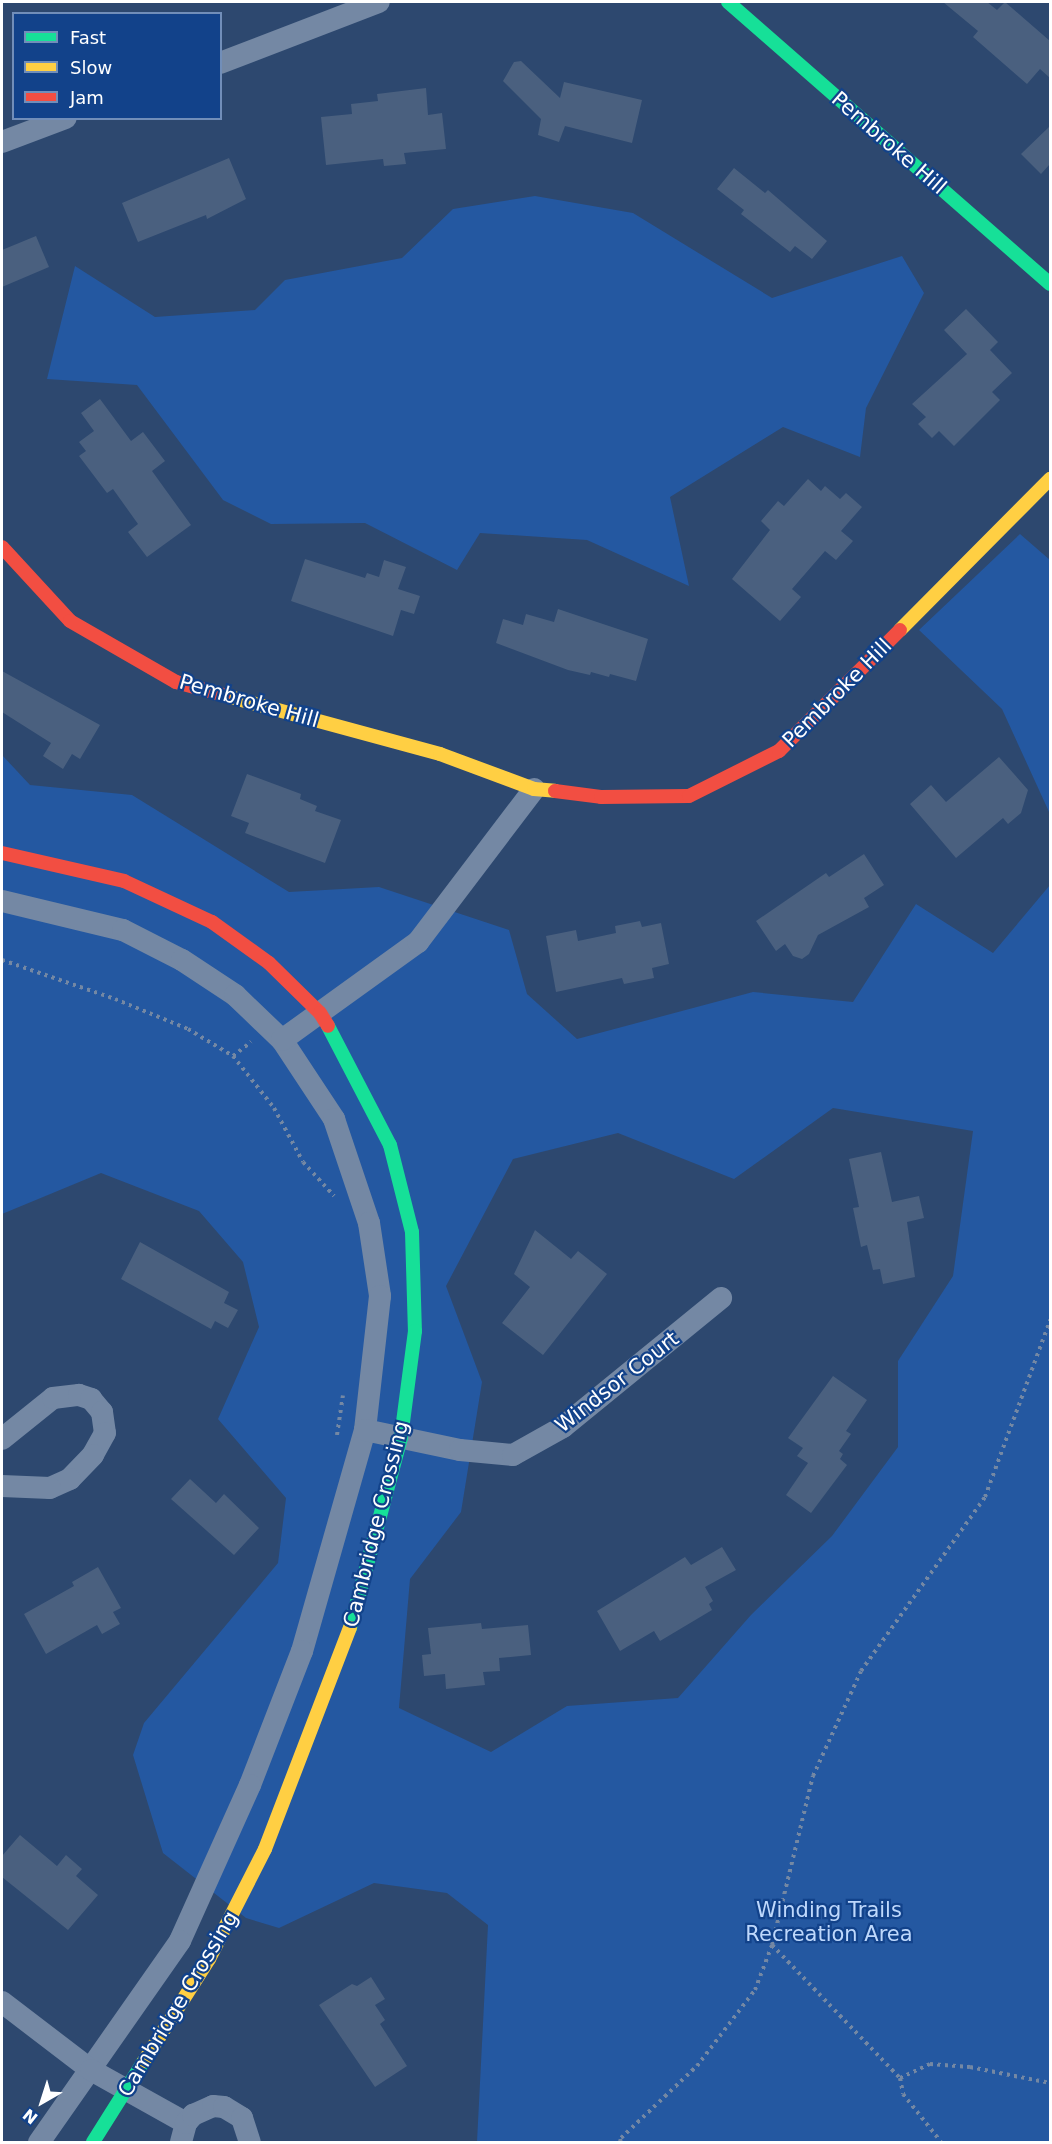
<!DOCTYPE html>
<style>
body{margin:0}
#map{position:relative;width:1052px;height:2144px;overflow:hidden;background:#2d486f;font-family:"DejaVu Sans",sans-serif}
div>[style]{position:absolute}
.green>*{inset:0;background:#2458a1}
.building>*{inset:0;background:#4a607f}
.path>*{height:4px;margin-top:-2px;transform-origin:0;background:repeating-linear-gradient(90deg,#7488a4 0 3px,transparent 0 7.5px)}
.street>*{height:22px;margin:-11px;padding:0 11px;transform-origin:11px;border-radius:11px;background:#7488a4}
.fast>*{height:14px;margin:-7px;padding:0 7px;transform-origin:7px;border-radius:7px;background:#16e098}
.slow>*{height:14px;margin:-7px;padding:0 7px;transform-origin:7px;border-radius:7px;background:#ffcf43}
.jam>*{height:14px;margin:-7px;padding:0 7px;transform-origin:7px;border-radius:7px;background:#f24e42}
span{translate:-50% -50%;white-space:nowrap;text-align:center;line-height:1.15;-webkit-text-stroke:4.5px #12428a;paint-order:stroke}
.street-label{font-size:21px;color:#fff}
.park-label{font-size:21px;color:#bed8fc}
.frame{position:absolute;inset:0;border:3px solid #fff;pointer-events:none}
.legend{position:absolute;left:12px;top:12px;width:210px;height:108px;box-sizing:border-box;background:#12428a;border:2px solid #718eb9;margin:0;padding:8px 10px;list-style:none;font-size:18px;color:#fff}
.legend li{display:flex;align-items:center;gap:12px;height:30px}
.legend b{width:30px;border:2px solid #718eb9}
.north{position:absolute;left:12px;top:2072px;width:60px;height:60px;-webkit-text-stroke:4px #12428a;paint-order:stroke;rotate:219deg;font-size:16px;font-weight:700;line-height:24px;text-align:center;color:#fff}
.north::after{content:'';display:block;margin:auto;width:21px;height:27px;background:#fff;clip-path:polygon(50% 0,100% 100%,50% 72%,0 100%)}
</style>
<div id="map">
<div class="green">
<i style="clip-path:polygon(535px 196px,633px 213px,772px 298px,902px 256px,924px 293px,866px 408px,860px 457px,783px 427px,670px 497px,689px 586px,587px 540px,480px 533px,457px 570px,365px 523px,271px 524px,223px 500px,137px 385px,47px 379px,75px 266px,155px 317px,255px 310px,285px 280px,402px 258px,453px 209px)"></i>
<i style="clip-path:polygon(1020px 534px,1050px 560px,1050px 814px,1002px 709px,919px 630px)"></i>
<i style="clip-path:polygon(evenodd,2px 755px,30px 785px,132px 795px,289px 892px,379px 887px,509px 930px,527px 994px,577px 1039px,753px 992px,853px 1002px,916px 904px,993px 953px,1050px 885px,1050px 2142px,477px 2142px,488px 1925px,447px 1893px,374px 1883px,279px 1928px,246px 1918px,163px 1853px,133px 1755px,144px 1723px,278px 1563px,286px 1498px,218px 1419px,259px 1327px,243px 1262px,199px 1211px,101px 1173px,2px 1214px,2px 755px,833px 1108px,973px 1131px,953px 1276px,898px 1361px,898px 1447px,832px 1536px,751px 1615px,678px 1698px,567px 1706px,491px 1752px,399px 1708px,410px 1579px,461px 1512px,482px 1382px,446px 1286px,513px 1159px,618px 1133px,734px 1179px,833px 1108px)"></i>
</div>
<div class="building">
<i style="clip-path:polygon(943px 2px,987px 2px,997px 10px,1005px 2px,1050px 41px,1050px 78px,1040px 69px,1027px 84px,973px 37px,978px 31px)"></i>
<i style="clip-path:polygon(521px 61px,560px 98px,564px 82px,642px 100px,632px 143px,565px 126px,559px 142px,538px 135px,541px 119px,503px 81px,514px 62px)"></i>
<i style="clip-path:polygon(426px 88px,428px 115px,442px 113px,446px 149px,404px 153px,406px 164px,384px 166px,383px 159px,326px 165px,321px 117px,352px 114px,351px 104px,378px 101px,377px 94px)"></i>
<i style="clip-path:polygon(1050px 126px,1050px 164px,1041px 174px,1021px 154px)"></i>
<i style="clip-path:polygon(229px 158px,246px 199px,207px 219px,206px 215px,138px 242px,122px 203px)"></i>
<i style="clip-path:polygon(734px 168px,765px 193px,768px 190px,827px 241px,812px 259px,795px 246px,790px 252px,741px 214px,744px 210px,717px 189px)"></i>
<i style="clip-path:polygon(36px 236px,49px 267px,2px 287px,2px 250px)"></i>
<i style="clip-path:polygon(966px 309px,998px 342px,990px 350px,1012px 373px,992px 392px,1000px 400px,954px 446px,939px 431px,932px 438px,918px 424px,926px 417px,912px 404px,967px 354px,944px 330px)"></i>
<i style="clip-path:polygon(100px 399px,131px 441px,143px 432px,165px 461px,152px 471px,191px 525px,147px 557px,128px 532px,138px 524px,113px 489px,107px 493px,79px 456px,86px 451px,79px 442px,94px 431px,81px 413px)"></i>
<i style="clip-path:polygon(808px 479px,821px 491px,825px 486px,840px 499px,846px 493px,862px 507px,841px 531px,853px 541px,836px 560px,825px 551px,792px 589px,801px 597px,780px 621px,732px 579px,770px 530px,761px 521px,778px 501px,784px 506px)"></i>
<i style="clip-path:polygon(305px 559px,365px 578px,367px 573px,379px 577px,384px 560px,406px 567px,398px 589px,420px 596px,414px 614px,401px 610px,393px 636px,291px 601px)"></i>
<i style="clip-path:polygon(558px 609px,648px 639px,636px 681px,610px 674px,609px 677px,591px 672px,590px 675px,568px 670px,496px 643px,503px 619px,523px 625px,526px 614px,554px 622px)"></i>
<i style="clip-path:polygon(2px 671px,100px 725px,80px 759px,72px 754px,63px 769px,43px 756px,51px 743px,2px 712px)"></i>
<i style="clip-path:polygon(999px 757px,1028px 790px,1021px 813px,1008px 824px,1003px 818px,956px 858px,910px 804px,931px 785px,946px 802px)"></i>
<i style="clip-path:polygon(247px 774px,301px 794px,300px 799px,317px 806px,315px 811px,341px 820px,325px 863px,245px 833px,249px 823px,231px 816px)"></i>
<i style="clip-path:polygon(864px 854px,884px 885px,864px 898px,869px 907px,818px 935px,809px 954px,802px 959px,793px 956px,785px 944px,776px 951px,756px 921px,826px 873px,829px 877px)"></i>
<i style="clip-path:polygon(640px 921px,642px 927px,661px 923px,669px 964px,652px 968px,654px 978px,624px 984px,622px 978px,556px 992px,546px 936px,576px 930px,578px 941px,616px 933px,615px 926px)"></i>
<i style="clip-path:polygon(881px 1152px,892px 1202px,919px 1196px,924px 1218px,907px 1222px,915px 1277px,883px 1284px,880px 1269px,873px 1270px,867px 1245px,861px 1247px,853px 1208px,859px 1207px,849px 1159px)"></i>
<i style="clip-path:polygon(535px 1230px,571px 1259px,578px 1251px,607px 1274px,543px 1355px,502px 1323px,530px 1287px,514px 1274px)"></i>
<i style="clip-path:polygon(140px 1242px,229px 1292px,224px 1303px,238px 1310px,228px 1328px,215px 1321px,211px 1329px,121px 1279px)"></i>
<i style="clip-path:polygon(833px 1376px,867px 1400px,846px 1431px,851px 1434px,839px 1451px,843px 1454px,840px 1459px,847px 1465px,811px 1513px,786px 1495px,808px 1463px,797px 1456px,803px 1448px,788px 1438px)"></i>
<i style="clip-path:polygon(190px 1479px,216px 1503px,224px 1494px,259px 1528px,234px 1555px,171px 1499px)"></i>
<i style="clip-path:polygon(722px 1547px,736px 1570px,705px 1587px,713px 1601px,709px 1604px,712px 1610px,660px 1641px,654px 1631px,620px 1651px,597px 1611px,685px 1557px,691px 1565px)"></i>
<i style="clip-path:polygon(98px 1567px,121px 1608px,113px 1612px,120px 1624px,102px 1634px,97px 1625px,46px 1654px,24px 1614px,74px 1586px,72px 1582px)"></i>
<i style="clip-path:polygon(481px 1623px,482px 1629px,528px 1625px,531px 1655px,499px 1658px,500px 1671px,483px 1672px,485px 1685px,446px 1689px,445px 1674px,424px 1676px,422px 1655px,431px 1654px,428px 1628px)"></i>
<i style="clip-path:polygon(20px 1835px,57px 1866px,66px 1855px,82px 1869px,76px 1876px,98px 1895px,68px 1930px,2px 1877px,2px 1856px)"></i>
<i style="clip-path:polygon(371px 1977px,385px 1999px,375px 2005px,385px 2020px,380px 2024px,407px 2066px,375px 2087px,319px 2005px,352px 1984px,357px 1986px)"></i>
</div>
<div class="path">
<i style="left:2px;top:960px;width:120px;rotate:19deg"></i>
<i style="left:115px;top:999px;width:79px;rotate:22.3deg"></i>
<i style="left:188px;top:1029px;width:52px;rotate:31deg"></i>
<i style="left:233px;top:1056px;width:66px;rotate:51.7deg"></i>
<i style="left:274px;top:1108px;width:61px;rotate:61.8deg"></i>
<i style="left:303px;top:1162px;width:46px;rotate:47.6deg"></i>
<i style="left:233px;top:1056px;width:23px;rotate:-38deg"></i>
<i style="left:337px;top:1435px;width:40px;rotate:-81.5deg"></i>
<i style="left:772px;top:1945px;width:185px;rotate:46.1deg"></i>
<i style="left:900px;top:2078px;width:33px;rotate:-25deg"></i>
<i style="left:930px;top:2064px;width:40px;rotate:4.3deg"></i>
<i style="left:970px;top:2067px;width:82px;rotate:11.3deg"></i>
<i style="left:900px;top:2078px;width:16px;rotate:79deg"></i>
<i style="left:903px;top:2094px;width:61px;rotate:51.6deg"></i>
<i style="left:620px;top:2142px;width:4px;rotate:-76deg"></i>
<i style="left:621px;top:2138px;width:105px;rotate:-43.5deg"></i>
<i style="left:697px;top:2066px;width:96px;rotate:-52.7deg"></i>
<i style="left:755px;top:1990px;width:48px;rotate:-69.3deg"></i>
<i style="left:772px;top:1945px;width:174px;rotate:-76.4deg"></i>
<i style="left:813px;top:1776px;width:115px;rotate:-65.4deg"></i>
<i style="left:861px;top:1671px;width:214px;rotate:-54.5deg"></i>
<i style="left:985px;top:1497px;width:189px;rotate:-69.8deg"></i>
</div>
<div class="street">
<i style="left:220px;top:63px;width:170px;rotate:-21deg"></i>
<i style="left:2px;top:142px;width:68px;rotate:-20.6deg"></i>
<i style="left:2px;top:901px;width:124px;rotate:13.5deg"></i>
<i style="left:123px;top:930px;width:66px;rotate:27deg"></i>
<i style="left:182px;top:960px;width:64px;rotate:33.4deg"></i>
<i style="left:235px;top:995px;width:65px;rotate:43.8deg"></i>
<i style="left:282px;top:1040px;width:95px;rotate:56.6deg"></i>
<i style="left:334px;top:1119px;width:110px;rotate:71.4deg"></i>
<i style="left:369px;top:1223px;width:74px;rotate:81.4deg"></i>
<i style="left:380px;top:1296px;width:135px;rotate:96.4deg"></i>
<i style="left:365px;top:1430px;width:230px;rotate:105.9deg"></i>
<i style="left:302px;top:1651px;width:144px;rotate:111.2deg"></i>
<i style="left:250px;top:1785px;width:171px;rotate:114.2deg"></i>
<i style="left:180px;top:1941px;width:246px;rotate:125deg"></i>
<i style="left:282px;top:1040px;width:168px;rotate:-35.8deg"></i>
<i style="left:418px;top:942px;width:192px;rotate:-52.8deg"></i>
<i style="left:365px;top:1430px;width:97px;rotate:11.9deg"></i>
<i style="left:460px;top:1450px;width:53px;rotate:5.4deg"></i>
<i style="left:513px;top:1455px;width:57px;rotate:-29.2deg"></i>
<i style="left:563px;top:1427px;width:204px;rotate:-39.2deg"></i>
<i style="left:2px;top:1439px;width:65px;rotate:-38.8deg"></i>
<i style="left:53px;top:1398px;width:26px;rotate:-7deg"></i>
<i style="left:79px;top:1395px;width:13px;rotate:18deg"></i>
<i style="left:91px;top:1399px;width:17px;rotate:50deg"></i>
<i style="left:102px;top:1412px;width:21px;rotate:82deg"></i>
<i style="left:105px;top:1433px;width:25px;rotate:119deg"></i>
<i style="left:93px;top:1455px;width:33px;rotate:134deg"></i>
<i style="left:70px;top:1479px;width:22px;rotate:156deg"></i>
<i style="left:50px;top:1488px;width:48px;rotate:-177.6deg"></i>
<i style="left:2px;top:2002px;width:112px;rotate:37.4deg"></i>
<i style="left:91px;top:2070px;width:109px;rotate:29.2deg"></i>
<i style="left:181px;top:2142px;width:20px;rotate:-75deg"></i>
<i style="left:186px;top:2123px;width:11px;rotate:-49deg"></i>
<i style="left:193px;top:2115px;width:22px;rotate:-24deg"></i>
<i style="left:213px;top:2106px;width:11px;rotate:5deg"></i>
<i style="left:224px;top:2107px;width:21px;rotate:31deg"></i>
<i style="left:242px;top:2118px;width:25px;rotate:72deg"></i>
</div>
<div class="fast">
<i style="left:728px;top:2px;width:428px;rotate:41.2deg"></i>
<i style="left:328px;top:1026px;width:134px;rotate:62.5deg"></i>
<i style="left:390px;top:1145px;width:90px;rotate:75.8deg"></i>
<i style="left:412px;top:1232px;width:99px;rotate:88.3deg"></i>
<i style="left:415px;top:1331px;width:108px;rotate:97.5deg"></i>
<i style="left:401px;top:1438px;width:197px;rotate:105deg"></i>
<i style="left:93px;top:2142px;width:96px;rotate:-57.8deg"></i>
</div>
<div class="slow">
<i style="left:900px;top:630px;width:213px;rotate:-45.2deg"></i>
<i style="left:223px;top:695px;width:225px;rotate:15.2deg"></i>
<i style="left:440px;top:754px;width:100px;rotate:20.4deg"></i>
<i style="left:534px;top:789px;width:21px;rotate:5deg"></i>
<i style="left:144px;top:2061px;width:121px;rotate:-57.5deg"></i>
<i style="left:209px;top:1959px;width:123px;rotate:-63deg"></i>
<i style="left:265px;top:1849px;width:237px;rotate:-69deg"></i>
</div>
<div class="jam">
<i style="left:2px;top:547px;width:100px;rotate:47.4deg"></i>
<i style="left:70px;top:621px;width:122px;rotate:29.9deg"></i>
<i style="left:176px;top:682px;width:49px;rotate:15.5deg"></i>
<i style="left:555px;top:791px;width:46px;rotate:7.4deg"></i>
<i style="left:601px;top:797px;width:88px;rotate:-0.7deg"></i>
<i style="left:689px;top:796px;width:101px;rotate:-26.6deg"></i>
<i style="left:779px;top:751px;width:171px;rotate:-45deg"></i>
<i style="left:2px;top:853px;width:125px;rotate:12.9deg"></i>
<i style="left:124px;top:881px;width:97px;rotate:25deg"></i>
<i style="left:212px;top:922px;width:70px;rotate:35.7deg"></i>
<i style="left:269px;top:963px;width:71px;rotate:44.4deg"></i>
<i style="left:320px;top:1013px;width:15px;rotate:58deg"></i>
</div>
<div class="street-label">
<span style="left:889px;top:143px;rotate:41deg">Pembroke Hill</span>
<span style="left:837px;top:693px;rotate:-45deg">Pembroke Hill</span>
<span style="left:249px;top:701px;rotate:16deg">Pembroke Hill</span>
<span style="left:617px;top:1382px;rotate:-38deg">Windsor Court</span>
<span style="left:376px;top:1524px;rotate:-76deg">Cambridge Crossing</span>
<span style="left:178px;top:2004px;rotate:-59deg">Cambridge Crossing</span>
</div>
<div class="park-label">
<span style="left:829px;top:1922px">Winding Trails<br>Recreation Area</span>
</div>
<div class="frame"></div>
<ul class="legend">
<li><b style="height:8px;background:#16e098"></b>Fast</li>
<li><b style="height:8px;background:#ffcf43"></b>Slow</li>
<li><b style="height:8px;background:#f24e42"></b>Jam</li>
</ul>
<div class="north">N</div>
</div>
